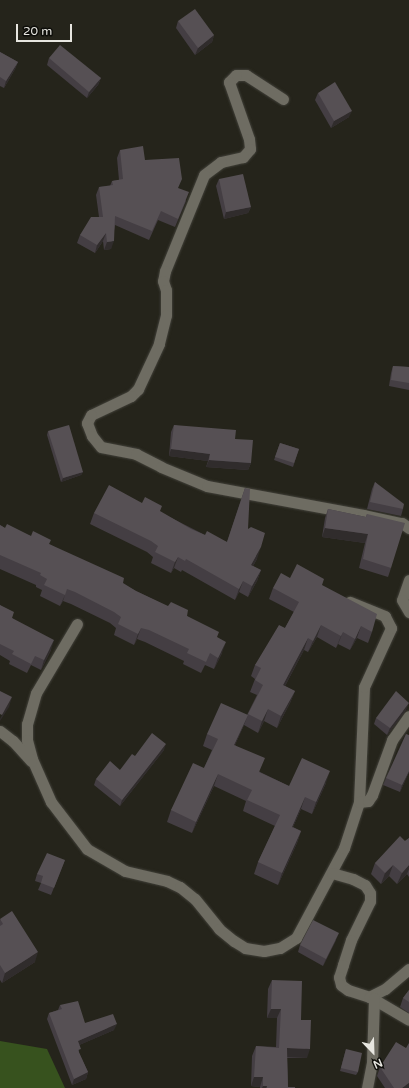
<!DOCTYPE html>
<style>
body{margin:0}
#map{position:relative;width:409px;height:1088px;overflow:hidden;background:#25241b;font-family:"Varela Round",sans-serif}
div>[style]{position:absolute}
.green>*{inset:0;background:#37521e}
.roads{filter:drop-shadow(0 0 1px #42413a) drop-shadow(0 0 1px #42413a)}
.minor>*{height:11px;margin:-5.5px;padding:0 5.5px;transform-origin:5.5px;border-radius:5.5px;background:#6e6c62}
.wall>*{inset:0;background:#443e43}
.shaded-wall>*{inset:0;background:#302c2c}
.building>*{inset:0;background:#565054}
span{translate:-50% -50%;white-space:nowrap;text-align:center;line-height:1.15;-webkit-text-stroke:3.5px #0d0d09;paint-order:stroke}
.north{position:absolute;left:353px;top:1032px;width:40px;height:40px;-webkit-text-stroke:3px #0d0d09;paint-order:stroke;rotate:157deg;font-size:11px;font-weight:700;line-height:16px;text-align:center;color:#e7e6e0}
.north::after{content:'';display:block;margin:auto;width:14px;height:18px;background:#e7e6e0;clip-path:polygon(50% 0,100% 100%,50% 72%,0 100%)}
.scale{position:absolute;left:16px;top:24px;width:56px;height:18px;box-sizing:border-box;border:2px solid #e7e6e0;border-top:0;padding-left:5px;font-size:12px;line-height:14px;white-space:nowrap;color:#e7e6e0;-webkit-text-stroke:3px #0d0d09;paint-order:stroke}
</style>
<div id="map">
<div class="green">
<i style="clip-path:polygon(0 1041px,47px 1049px,65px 1088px,0 1088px)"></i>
</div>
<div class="roads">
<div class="minor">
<i style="left:283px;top:99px;width:44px;rotate:-147deg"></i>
<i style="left:246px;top:75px;width:10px;rotate:180deg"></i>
<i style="left:236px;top:75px;width:10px;rotate:135deg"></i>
<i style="left:229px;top:82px;width:60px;rotate:70.7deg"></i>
<i style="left:249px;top:139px;width:10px;rotate:84deg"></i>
<i style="left:250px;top:149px;width:11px;rotate:131deg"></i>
<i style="left:243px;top:157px;width:23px;rotate:167deg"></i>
<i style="left:221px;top:162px;width:21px;rotate:143deg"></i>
<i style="left:204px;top:175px;width:104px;rotate:112.1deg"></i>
<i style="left:165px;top:271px;width:10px;rotate:101deg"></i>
<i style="left:163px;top:281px;width:9px;rotate:72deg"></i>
<i style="left:166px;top:290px;width:25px;rotate:90deg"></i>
<i style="left:166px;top:315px;width:30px;rotate:104deg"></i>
<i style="left:159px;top:344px;width:50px;rotate:115deg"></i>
<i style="left:138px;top:389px;width:10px;rotate:135deg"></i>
<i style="left:131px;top:396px;width:44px;rotate:154.6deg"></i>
<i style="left:91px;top:415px;width:9px;rotate:117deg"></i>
<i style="left:87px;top:423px;width:14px;rotate:69deg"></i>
<i style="left:92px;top:436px;width:14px;rotate:51deg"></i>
<i style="left:101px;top:447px;width:36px;rotate:11deg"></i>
<i style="left:136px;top:454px;width:28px;rotate:27deg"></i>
<i style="left:161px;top:467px;width:50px;rotate:22.4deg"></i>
<i style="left:207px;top:486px;width:159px;rotate:10.5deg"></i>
<i style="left:363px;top:515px;width:40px;rotate:12deg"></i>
<i style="left:402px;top:523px;width:9px;rotate:36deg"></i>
<i style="left:409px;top:580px;width:21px;rotate:109deg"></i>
<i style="left:402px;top:600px;width:14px;rotate:60deg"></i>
<i style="left:77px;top:624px;width:80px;rotate:120.7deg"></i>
<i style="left:36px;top:693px;width:32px;rotate:106deg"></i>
<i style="left:27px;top:724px;width:16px;rotate:90deg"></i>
<i style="left:27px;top:740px;width:20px;rotate:75deg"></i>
<i style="left:32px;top:759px;width:47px;rotate:66.2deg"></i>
<i style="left:51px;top:802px;width:59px;rotate:52.5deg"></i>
<i style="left:87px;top:849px;width:44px;rotate:30.1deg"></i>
<i style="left:125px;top:871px;width:43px;rotate:13.4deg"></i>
<i style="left:167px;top:881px;width:14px;rotate:25deg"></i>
<i style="left:180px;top:887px;width:19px;rotate:39deg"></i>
<i style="left:195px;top:899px;width:38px;rotate:51deg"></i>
<i style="left:219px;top:929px;width:19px;rotate:39deg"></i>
<i style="left:234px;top:941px;width:13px;rotate:32deg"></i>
<i style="left:245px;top:948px;width:19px;rotate:9deg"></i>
<i style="left:264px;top:951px;width:16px;rotate:-11deg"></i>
<i style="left:280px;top:948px;width:19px;rotate:-32deg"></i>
<i style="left:296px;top:938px;width:102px;rotate:-61.9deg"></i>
<i style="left:344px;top:848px;width:48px;rotate:-71.9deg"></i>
<i style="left:359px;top:802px;width:115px;rotate:-87.5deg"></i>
<i style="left:364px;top:687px;width:65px;rotate:-65.4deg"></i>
<i style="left:391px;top:628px;width:13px;rotate:-117deg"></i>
<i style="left:385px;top:616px;width:38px;rotate:-158deg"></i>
<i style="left:0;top:731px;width:16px;rotate:38deg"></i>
<i style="left:13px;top:741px;width:27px;rotate:48deg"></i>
<i style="left:359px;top:802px;width:9px;rotate:-6deg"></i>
<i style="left:368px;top:801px;width:7px;rotate:-56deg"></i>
<i style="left:372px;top:795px;width:59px;rotate:-70deg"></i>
<i style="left:392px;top:740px;width:29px;rotate:-55deg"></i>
<i style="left:332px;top:873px;width:22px;rotate:16deg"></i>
<i style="left:353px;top:879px;width:13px;rotate:27deg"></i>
<i style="left:365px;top:885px;width:9px;rotate:58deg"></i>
<i style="left:370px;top:893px;width:8px;rotate:90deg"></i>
<i style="left:370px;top:901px;width:43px;rotate:116deg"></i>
<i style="left:351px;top:940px;width:26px;rotate:108deg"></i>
<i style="left:343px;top:965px;width:13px;rotate:108deg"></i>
<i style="left:339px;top:977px;width:8px;rotate:76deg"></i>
<i style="left:341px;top:985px;width:9px;rotate:36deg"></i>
<i style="left:348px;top:990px;width:22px;rotate:18deg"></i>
<i style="left:369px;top:997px;width:18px;rotate:-27deg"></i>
<i style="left:385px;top:989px;width:31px;rotate:-40deg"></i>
<i style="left:370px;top:997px;width:45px;rotate:30.5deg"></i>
<i style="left:367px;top:1088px;width:26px;rotate:-79deg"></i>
<i style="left:372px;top:1062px;width:64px;rotate:-88.2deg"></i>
</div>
</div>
<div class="wall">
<i style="clip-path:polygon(178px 21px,214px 35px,212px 42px,195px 55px,176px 28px)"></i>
<i style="clip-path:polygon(0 52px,18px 62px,15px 69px,4px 88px,0 86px)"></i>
<i style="clip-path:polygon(49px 58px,101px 78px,98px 85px,87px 98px,47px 65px)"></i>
<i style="clip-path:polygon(318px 93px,349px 117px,331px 128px,315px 100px)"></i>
<i style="clip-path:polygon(120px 150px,145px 160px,178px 188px,186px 201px,175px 227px,158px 220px,149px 240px,115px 225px,111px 249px,104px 250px,103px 241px,95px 253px,77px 243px,80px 235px,99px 217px,96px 195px,99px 187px,110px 186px,112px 181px,119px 180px,117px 158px)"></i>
<i style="clip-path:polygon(219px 179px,251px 207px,248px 213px,224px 219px,216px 186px)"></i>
<i style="clip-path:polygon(393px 366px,409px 367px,409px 390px,389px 386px,391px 373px)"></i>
<i style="clip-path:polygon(174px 425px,235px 439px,251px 463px,248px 470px,206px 467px,208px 461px,169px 456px,171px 432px)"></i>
<i style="clip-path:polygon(48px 431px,83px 472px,81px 475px,61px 482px,47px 435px)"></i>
<i style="clip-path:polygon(280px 443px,299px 449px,293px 467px,274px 460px)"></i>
<i style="clip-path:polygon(375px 482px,403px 509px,401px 516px,367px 509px,372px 489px)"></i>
<i style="clip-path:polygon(245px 488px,248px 529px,257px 559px,253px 566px,261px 570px,257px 581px,248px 597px,239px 592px,235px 600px,182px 570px,181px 572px,174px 568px,171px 573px,151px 563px,153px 557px,147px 552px,90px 524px,94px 513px,142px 503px,205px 535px,227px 542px)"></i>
<i style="clip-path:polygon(328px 509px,366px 517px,367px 514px,391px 568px,388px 577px,359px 568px,365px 543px,322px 537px,325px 518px)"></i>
<i style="clip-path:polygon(0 525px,5px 528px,31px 536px,49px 544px,136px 591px,187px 616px,217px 637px,222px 653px,214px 669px,205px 665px,201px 673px,183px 664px,184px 661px,145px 642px,137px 639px,134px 645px,114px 635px,116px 628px,110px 623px,71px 604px,63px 601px,60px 606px,40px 596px,42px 590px,36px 587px,36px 585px,0 569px)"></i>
<i style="clip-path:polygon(290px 578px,322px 586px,372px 632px,368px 643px,357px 638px,350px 650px,338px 644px,336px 648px,317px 637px,308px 652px,304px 650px,285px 686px,295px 691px,290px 703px,277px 728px,264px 721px,258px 733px,244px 725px,235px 745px,260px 772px,289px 786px,326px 783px,312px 814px,301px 809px,293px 827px,301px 831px,297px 843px,278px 885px,254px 874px,258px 862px,275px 826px,243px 811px,246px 801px,214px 786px,192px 833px,167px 822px,171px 810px,204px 768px,212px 750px,203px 746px,207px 734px,247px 715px,257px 695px,250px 692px,255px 679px,251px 676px,255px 665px,285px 628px,294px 612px,269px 599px,273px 588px)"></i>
<i style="clip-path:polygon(0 605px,12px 618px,51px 650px,41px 670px,31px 665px,27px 673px,9px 664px,10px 661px,0 655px)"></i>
<i style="clip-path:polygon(406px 710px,387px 735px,374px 724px,376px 718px)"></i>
<i style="clip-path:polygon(409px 735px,409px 772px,400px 792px,383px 785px,386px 778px)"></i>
<i style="clip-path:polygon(164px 750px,120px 806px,94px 785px,96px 779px,120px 770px,135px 756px)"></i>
<i style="clip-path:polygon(409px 838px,409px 877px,407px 874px,397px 884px,389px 876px,381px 884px,371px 874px,375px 863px,405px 841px)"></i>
<i style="clip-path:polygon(65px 860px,51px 895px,38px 890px,41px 883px,35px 881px,37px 874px)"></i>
<i style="clip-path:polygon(0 919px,35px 962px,2px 983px,0 980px)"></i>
<i style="clip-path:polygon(336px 940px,323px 966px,298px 952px,300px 945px)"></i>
<i style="clip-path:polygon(272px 980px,301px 1020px,307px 1058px,287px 1058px,288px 1087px,295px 1088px,260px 1088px,260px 1087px,251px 1086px,252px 1056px,256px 1046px,276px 1047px,277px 1018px,267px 1018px,268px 989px)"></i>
<i style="clip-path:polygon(409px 990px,409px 1013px,400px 1007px,403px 998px)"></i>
<i style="clip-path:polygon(60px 1005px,85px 1023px,114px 1030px,79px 1045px,79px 1053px,88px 1072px,86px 1079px,72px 1085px,47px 1019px,49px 1013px,58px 1010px)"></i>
<i style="clip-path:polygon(346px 1049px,358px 1072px,356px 1075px,340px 1071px)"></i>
<i style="clip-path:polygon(380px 1067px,409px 1088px,385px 1088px,377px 1076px)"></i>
</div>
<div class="shaded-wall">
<i style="clip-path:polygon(214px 35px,212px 42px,195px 55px,198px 48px)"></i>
<i style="clip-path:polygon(18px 62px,15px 69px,4px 88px,6px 81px)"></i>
<i style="clip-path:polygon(101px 78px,98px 85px,87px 98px,89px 92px)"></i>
<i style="clip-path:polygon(352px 111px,349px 117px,331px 128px,334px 121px)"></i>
<i style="clip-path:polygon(251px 207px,248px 213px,224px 219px,226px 212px)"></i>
<i style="clip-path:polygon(106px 233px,103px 241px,95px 253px,97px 245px)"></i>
<i style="clip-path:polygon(114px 241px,111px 249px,104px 250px,107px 242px)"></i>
<i style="clip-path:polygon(171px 449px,210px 454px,208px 461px,169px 456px)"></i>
<i style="clip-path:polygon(209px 460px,251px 463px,248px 470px,206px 467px)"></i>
<i style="clip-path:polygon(83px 472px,81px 475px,61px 482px,63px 478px)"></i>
<i style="clip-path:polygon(325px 528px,368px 534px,365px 543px,322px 537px)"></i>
<i style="clip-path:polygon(261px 547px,257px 559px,247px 576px,251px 565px)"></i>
<i style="clip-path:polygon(178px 557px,174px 568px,171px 573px,175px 562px)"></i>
<i style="clip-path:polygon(261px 570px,257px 581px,248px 597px,252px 586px)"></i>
<i style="clip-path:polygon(243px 581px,239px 592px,235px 600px,239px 589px)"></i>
<i style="clip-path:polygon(67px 589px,63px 601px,60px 606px,65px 595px)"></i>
<i style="clip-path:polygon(321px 625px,317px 637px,308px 652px,313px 641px)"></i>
<i style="clip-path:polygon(361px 626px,357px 638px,350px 650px,355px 639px)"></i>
<i style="clip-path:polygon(141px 628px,137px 639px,134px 645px,138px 634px)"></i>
<i style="clip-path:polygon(343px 632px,338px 644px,336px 648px,341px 636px)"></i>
<i style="clip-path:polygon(308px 638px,304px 650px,279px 697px,283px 685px)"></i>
<i style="clip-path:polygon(54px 640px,51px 650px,41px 670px,44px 660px)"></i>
<i style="clip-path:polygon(226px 642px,222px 653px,214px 669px,218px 658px)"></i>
<i style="clip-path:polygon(295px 691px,290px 703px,277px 728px,281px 716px)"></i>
<i style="clip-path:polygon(12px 697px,9px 707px,0 721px,0 719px,2px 715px)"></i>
<i style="clip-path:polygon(409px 703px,406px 710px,387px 735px,390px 728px)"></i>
<i style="clip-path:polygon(268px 709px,264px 721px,258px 733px,262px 721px)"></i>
<i style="clip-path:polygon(248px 715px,243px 727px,230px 756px,234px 745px)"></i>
<i style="clip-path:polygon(166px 744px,164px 750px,120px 806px,122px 800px)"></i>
<i style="clip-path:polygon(330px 771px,326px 783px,312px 814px,316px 802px)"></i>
<i style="clip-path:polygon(409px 771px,409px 772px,400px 792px,402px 785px)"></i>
<i style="clip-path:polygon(218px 774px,214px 786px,192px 833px,196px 822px)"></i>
<i style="clip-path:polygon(305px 797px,301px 809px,288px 838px,292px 827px)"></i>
<i style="clip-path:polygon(301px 831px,297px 843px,278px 885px,282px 873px)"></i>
<i style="clip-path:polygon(393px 865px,389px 876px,381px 884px,385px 873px)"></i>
<i style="clip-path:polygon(409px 865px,409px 869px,407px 874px,397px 884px,402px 873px)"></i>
<i style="clip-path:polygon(339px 933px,336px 940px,323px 966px,326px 959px)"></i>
<i style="clip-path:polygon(38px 952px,35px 962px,2px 983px,5px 973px)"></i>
<i style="clip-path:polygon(271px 1009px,281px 1009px,277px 1018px,267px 1018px)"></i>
<i style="clip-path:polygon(117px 1024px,114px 1030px,75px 1047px,78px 1041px)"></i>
<i style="clip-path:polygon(287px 1048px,310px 1049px,307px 1058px,283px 1057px)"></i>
<i style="clip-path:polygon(88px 1072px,86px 1079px,72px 1085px,74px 1079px)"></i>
<i style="clip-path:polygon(254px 1077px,263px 1077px,260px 1087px,251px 1086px)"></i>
<i style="clip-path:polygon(409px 1083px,409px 1088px,402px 1088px)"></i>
<i style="clip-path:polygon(263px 1086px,267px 1086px,266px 1088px,262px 1088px)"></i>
</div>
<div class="building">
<i style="clip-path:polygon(195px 9px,214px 35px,198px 48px,178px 21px)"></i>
<i style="clip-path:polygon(60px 45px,101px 78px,89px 92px,49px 58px)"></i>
<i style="clip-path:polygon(0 52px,18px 62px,6px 81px,0 77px)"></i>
<i style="clip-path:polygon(335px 82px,352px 111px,334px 121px,318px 93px)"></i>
<i style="clip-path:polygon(143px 146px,145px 160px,179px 158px,182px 179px,178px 188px,189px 192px,178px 219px,161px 211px,152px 231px,115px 216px,114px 241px,107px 242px,106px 233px,97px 245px,80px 235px,91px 217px,103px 217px,99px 187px,113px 185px,112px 181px,123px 179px,120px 150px)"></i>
<i style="clip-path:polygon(243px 174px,251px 207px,226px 212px,219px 179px)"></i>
<i style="clip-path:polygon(393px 366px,409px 367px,409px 383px,391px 380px)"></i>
<i style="clip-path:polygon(69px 425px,83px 472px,63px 478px,48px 431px)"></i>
<i style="clip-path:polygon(174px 425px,236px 430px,235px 439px,253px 440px,251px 463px,209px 460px,210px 454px,171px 449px)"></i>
<i style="clip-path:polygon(280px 443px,299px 449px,294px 463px,275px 457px)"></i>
<i style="clip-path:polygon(375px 482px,404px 504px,403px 509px,370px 502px)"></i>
<i style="clip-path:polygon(109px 485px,142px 503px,145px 497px,162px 506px,160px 511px,191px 529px,205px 535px,207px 531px,227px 542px,245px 488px,250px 489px,248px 529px,251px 527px,265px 533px,261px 547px,251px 565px,261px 570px,252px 586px,243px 581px,239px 589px,186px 559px,185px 561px,178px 557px,175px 562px,155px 552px,158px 546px,151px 541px,94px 513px)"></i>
<i style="clip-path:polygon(328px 509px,366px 517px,367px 514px,405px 523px,391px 568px,363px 559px,368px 534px,325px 528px)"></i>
<i style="clip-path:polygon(7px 524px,31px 536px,33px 531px,51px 540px,49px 544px,124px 578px,123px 583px,136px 591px,168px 606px,171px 602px,188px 610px,187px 616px,219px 632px,217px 637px,226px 642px,218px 658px,210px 653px,206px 662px,187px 653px,189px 649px,149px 630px,141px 628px,138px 634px,118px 624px,121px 617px,114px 612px,75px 592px,67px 589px,65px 595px,44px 585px,47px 579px,40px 575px,41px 573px,0 555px,0 525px,5px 528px)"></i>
<i style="clip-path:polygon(297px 564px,324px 579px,322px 585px,377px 614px,372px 632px,361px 626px,355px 639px,343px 632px,341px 636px,321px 625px,313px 641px,308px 638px,283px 685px,295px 691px,281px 716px,268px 709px,262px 721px,248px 714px,263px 685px,255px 680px,261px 668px,255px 665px,279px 625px,285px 628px,299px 602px,273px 588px,281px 573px,290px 578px)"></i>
<i style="clip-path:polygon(0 605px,14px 612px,12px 618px,54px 640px,44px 660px,35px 656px,31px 664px,12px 654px,14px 651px,0 644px)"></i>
<i style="clip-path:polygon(0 691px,12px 697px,2px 715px,0 714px)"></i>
<i style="clip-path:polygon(396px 691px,409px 703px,390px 728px,376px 718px)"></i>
<i style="clip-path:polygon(221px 703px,248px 715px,234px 745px,265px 758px,259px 772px,289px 786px,302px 758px,330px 771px,316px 802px,305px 797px,292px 827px,301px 831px,282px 873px,258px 862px,280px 815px,247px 800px,252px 790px,218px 774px,196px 822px,171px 810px,193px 763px,204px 768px,218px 739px,207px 734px)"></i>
<i style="clip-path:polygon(152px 733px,166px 744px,122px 800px,96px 779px,110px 761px,120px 770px,132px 754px,135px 756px)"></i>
<i style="clip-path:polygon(406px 734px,409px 735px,409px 771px,402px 785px,386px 778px)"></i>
<i style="clip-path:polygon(400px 836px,405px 841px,409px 838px,409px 865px,402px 873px,393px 865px,385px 873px,375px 863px)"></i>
<i style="clip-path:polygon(47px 853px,65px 860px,54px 888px,41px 883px,43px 876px,37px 874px)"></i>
<i style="clip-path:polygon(12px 911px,38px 952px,5px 973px,0 965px,0 926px,3px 924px,0 919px)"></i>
<i style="clip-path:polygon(313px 920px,339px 933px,326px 959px,300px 945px)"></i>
<i style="clip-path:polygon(272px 980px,302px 981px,301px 1020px,311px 1020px,310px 1049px,287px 1048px,288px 1087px,295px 1087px,295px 1088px,267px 1088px,267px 1086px,263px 1086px,263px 1077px,254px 1077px,256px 1046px,279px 1048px,281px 1009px,271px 1009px)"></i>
<i style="clip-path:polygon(409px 990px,409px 1002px,403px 998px)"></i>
<i style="clip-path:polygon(78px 1001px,85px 1023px,113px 1014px,117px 1024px,78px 1041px,81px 1049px,78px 1050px,88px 1072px,74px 1079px,49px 1013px,62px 1009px,60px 1005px)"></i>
<i style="clip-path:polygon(396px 1042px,406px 1048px,409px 1043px,409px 1083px,402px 1088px,394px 1088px,380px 1067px)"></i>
<i style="clip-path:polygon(346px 1049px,362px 1053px,358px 1072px,341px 1068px)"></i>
</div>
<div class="north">N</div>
<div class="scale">20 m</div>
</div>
